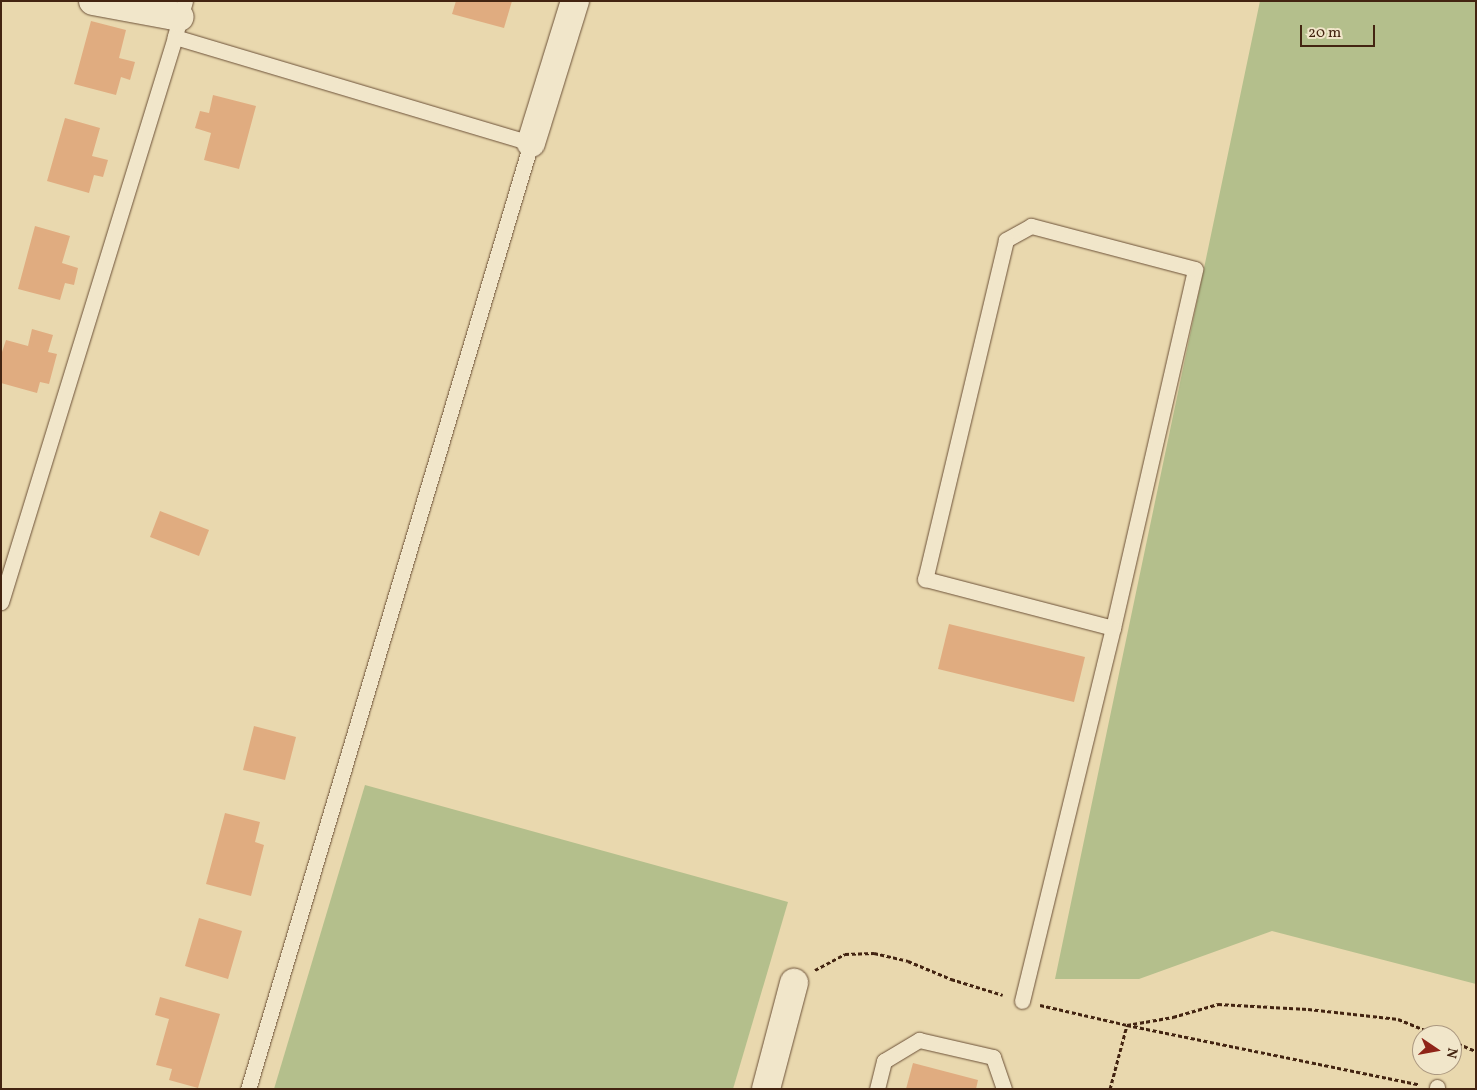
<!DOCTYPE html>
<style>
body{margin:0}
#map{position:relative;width:1477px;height:1090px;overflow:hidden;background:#e9d8ae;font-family:Vollkorn,serif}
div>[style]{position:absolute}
.green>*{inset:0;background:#b4bf8c}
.building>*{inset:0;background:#e0ac80}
.path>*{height:3px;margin-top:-1.5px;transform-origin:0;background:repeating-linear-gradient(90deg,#432411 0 4px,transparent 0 6.5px)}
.roads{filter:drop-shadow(0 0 1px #6c5138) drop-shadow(0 0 1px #6c5138)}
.service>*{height:15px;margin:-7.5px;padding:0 7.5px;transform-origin:7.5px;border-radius:7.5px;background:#f1e6ca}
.minor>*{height:28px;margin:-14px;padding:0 14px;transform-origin:14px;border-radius:14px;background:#f1e6ca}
span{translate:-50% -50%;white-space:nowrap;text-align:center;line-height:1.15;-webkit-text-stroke:4px #f1e6ca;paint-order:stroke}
.frame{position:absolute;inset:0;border:2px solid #432411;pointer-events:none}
.north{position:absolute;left:1412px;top:1025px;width:50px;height:50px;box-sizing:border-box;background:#f1e6ca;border:1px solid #ab9880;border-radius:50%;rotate:102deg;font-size:14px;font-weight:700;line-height:20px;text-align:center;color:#432411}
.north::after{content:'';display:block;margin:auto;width:18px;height:22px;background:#8f2418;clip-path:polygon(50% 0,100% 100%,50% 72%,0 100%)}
.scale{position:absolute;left:1300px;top:25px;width:75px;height:22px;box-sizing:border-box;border:2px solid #432411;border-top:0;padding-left:6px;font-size:15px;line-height:18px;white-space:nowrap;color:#432411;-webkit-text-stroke:4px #f1e6ca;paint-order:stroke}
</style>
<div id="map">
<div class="green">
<i style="clip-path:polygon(1260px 1px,1476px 1px,1476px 984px,1272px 931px,1139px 979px,1055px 979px)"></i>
<i style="clip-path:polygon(365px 785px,788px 902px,733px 1089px,274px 1089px)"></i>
</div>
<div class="building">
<i style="clip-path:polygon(456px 1px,512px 1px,504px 28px,452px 14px)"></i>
<i style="clip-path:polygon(91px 21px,126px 30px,119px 58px,135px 62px,130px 80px,121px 77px,116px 95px,74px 84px)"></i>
<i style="clip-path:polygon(213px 95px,256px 106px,239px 169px,204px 160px,211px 133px,195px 128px,200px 111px,209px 113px)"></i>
<i style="clip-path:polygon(65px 118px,100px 128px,92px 156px,108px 160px,103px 177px,94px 175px,89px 193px,47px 181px)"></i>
<i style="clip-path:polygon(35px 226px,70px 236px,62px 263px,78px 268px,74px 285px,65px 283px,60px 300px,18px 289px)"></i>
<i style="clip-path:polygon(32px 329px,53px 335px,48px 352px,57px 354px,49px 384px,40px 382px,37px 393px,1px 383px,1px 355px,6px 340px,28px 346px)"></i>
<i style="clip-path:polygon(160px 511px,209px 530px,199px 556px,150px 537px)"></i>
<i style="clip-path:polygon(949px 624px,1085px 657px,1074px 702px,938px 669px)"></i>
<i style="clip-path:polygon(254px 726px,296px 737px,285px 780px,243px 770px)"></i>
<i style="clip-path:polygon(225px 813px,260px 822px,255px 842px,264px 845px,251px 896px,206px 884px)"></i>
<i style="clip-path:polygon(199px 918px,242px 931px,228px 979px,185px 966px)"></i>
<i style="clip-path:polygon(160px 997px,220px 1014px,198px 1088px,169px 1080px,172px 1069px,156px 1065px,169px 1019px,155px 1015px)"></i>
<i style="clip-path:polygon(913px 1063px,978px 1080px,976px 1089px,906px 1089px)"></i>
</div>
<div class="path">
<i style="left:815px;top:970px;width:34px;rotate:-28deg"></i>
<i style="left:845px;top:954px;width:29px;rotate:-2deg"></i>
<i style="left:874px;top:953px;width:35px;rotate:13deg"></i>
<i style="left:908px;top:961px;width:47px;rotate:22.7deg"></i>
<i style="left:951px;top:979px;width:54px;rotate:17.1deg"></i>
<i style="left:1040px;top:1005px;width:89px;rotate:12.9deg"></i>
<i style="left:1127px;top:1025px;width:297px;rotate:11.5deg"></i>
<i style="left:1452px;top:1041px;width:26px;rotate:23deg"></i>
<i style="left:1110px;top:1089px;width:66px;rotate:-75.1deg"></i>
<i style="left:1127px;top:1025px;width:47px;rotate:-9.9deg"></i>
<i style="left:1173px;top:1017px;width:47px;rotate:-16.1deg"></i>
<i style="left:1218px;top:1004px;width:90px;rotate:3.2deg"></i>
<i style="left:1308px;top:1009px;width:91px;rotate:6.3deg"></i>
<i style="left:1398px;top:1019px;width:42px;rotate:22.3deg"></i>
</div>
<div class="roads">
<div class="service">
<i style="left:185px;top:1px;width:37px;rotate:106deg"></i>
<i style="left:175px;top:37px;width:371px;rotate:16.6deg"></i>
<i style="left:531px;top:143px;width:987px;rotate:106.65deg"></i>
<i style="left:1px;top:602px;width:591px;rotate:-72.88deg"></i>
<i style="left:1022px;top:1001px;width:384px;rotate:-76.3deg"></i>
<i style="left:1113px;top:628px;width:368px;rotate:-77.1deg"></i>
<i style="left:1195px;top:269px;width:170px;rotate:-165.3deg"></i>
<i style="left:1031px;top:226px;width:29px;rotate:151deg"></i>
<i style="left:1006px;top:240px;width:349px;rotate:103.4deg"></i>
<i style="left:925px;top:579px;width:194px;rotate:14.6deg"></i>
<i style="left:877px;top:1089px;width:29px;rotate:-76deg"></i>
<i style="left:884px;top:1061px;width:41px;rotate:-31deg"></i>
<i style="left:919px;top:1040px;width:76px;rotate:12.9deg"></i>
<i style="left:993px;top:1057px;width:34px;rotate:71deg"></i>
<i style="left:1437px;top:1089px;width:2px;rotate:-90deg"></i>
</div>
<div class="minor">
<i style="left:93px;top:1px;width:88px;rotate:10.4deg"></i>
<i style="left:531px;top:143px;width:149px;rotate:-72.8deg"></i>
<i style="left:766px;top:1089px;width:110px;rotate:-75.2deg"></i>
</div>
</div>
<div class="frame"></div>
<div class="north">N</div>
<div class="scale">20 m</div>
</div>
